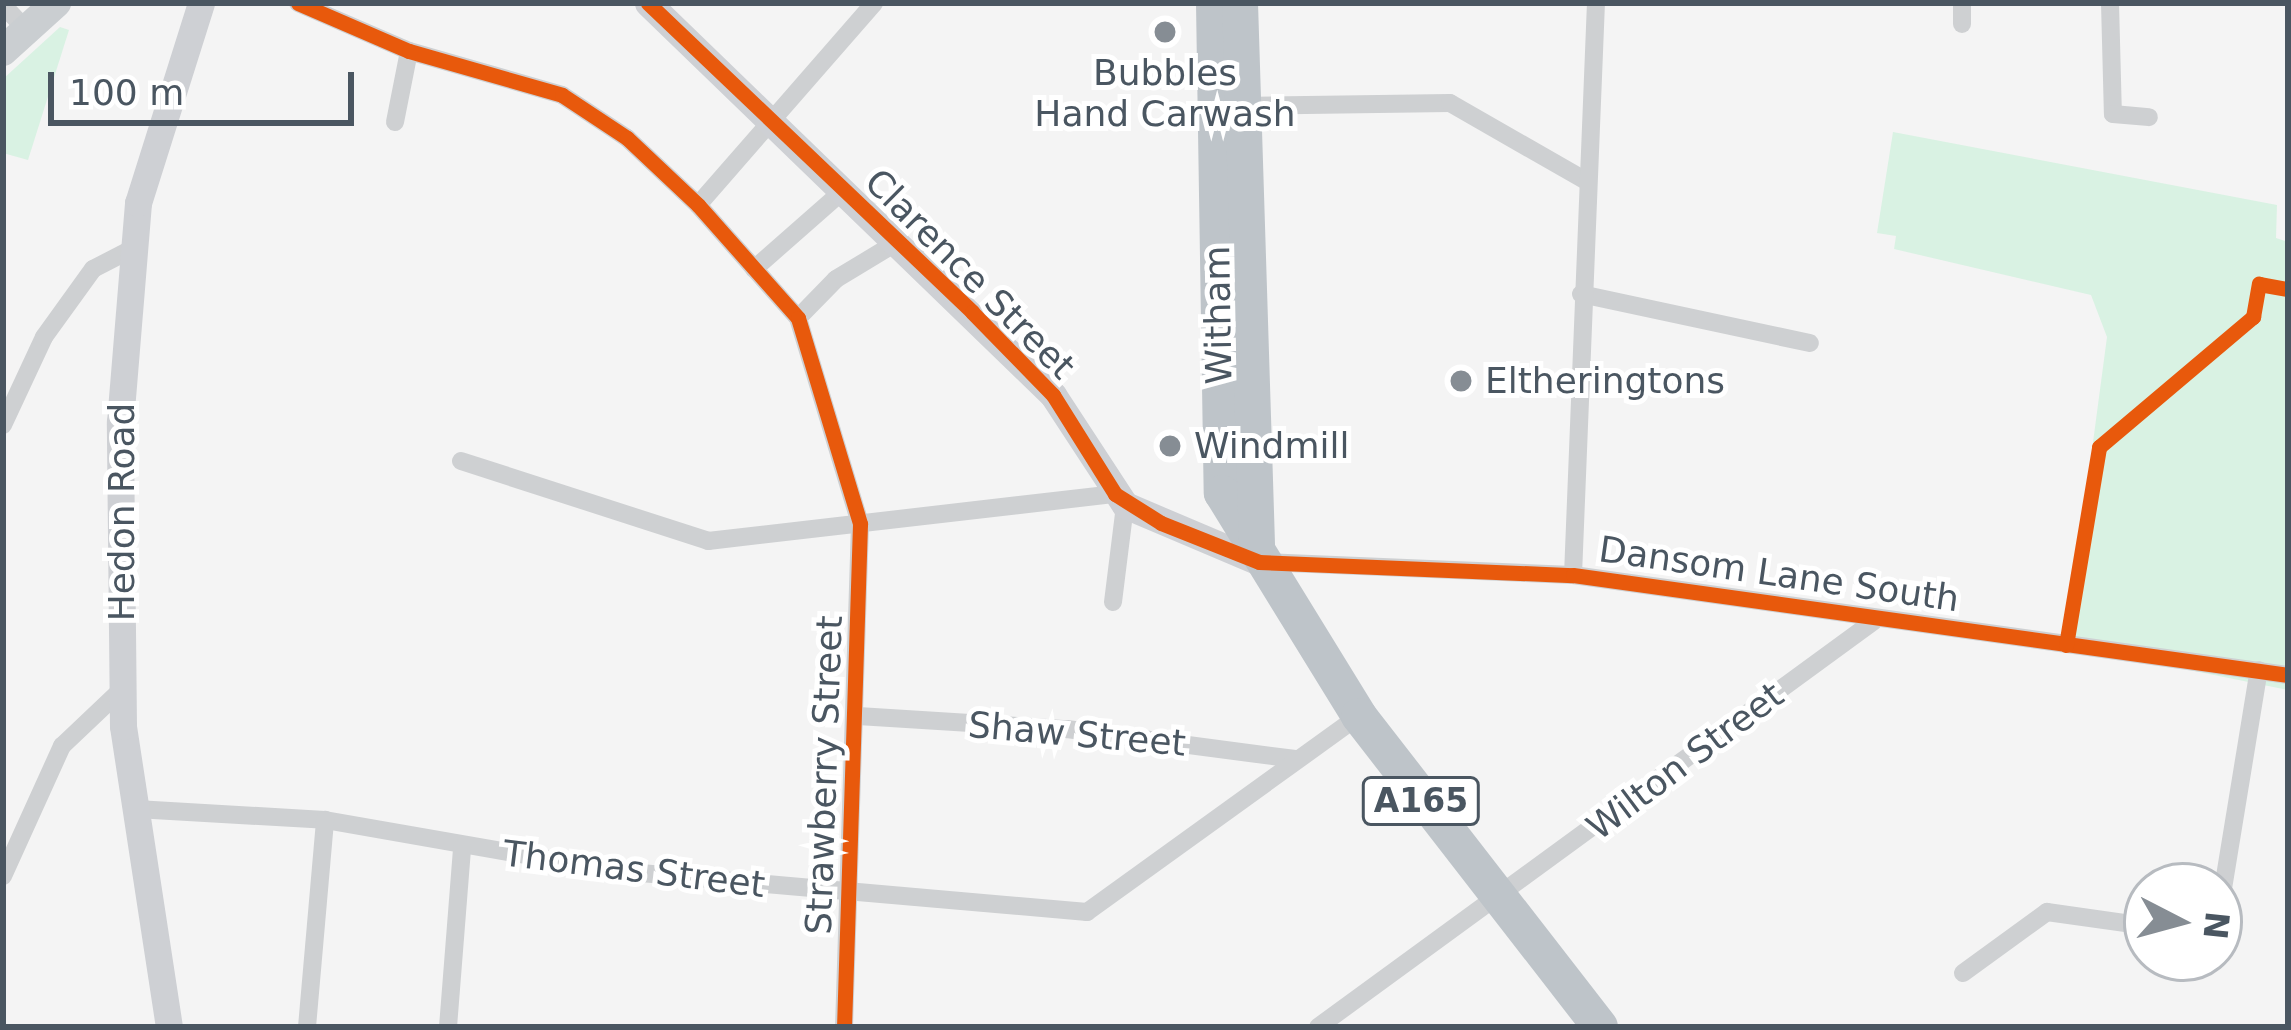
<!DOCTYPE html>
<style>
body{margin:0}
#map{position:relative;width:2291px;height:1030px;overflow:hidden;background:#f4f4f4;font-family:"DejaVu Sans",sans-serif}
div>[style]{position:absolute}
.green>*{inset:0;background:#d9f2e3}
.street>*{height:18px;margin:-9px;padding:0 9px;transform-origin:9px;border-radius:9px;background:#ced0d2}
.secondary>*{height:27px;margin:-13.5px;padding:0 13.5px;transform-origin:13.5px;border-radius:13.5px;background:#ced0d4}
.primary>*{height:30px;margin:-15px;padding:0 15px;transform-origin:15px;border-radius:15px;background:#caced1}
.highway>*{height:36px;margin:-18px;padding:0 18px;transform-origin:18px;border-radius:18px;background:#bec4c9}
.cycleway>*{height:15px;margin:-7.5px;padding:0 7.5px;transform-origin:7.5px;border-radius:7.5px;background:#e8590c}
.dots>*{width:33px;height:33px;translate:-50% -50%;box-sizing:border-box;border:6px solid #fff;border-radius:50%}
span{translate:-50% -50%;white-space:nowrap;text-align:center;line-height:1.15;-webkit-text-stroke:10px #fff;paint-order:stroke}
.shield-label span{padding:3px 9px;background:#fff;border:3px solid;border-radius:9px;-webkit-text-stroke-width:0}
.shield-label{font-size:33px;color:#4a5661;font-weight:700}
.poi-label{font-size:36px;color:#4a5661}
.left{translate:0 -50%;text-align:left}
.street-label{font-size:36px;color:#4a5661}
.frame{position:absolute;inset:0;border:6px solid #4a5661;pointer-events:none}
.north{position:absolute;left:2123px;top:862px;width:120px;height:120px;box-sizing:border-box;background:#fff;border:3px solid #b7bbc0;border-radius:50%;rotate:96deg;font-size:33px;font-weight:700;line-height:48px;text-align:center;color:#4a5661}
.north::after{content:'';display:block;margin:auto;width:42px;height:54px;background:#868d94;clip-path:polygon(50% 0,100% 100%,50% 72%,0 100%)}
.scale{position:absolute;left:48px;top:72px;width:306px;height:54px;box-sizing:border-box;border:6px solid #4a5661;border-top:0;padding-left:15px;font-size:36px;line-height:42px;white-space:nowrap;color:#4a5661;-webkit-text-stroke:9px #fff;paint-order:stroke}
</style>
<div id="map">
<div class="green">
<i style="clip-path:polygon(60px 27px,69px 30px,28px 160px,3px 153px,3px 79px)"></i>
<i style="clip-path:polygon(1893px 132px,2277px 205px,2276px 238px,2288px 242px,2288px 690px,2066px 645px,2107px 337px,2091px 295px,1894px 249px,1896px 236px,1877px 233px)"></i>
</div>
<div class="street">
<i style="left:298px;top:3px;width:121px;rotate:23.4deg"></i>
<i style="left:409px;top:51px;width:159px;rotate:16deg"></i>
<i style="left:562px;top:95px;width:78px;rotate:33.5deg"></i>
<i style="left:627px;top:138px;width:98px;rotate:43.3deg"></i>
<i style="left:698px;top:205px;width:151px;rotate:48.5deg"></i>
<i style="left:798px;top:318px;width:215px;rotate:73.2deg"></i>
<i style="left:860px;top:524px;width:503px;rotate:91.82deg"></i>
<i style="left:2110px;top:3px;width:111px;rotate:88.5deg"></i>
<i style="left:2113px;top:114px;width:36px;rotate:5deg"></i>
<i style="left:3px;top:5px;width:34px;rotate:47deg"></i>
<i style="left:1962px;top:24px;width:21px;rotate:-90deg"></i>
<i style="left:1239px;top:106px;width:211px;rotate:-0.8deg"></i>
<i style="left:1450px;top:103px;width:157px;rotate:29.8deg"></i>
<i style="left:395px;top:122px;width:72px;rotate:-78.8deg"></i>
<i style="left:698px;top:205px;width:268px;rotate:-48.9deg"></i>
<i style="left:754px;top:269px;width:120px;rotate:-41.3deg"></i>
<i style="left:1581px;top:294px;width:234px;rotate:12.1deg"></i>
<i style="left:798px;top:318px;width:54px;rotate:-45.7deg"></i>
<i style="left:836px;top:279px;width:74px;rotate:-31.1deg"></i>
<i style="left:3px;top:425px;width:97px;rotate:-65deg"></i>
<i style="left:44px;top:337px;width:84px;rotate:-54.2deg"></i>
<i style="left:93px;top:269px;width:42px;rotate:-27.2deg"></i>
<i style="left:461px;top:461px;width:260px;rotate:17.9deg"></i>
<i style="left:708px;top:541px;width:410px;rotate:-6.6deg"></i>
<i style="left:1263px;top:562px;width:310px;rotate:2.4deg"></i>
<i style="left:1573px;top:575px;width:722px;rotate:7.96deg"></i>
<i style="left:1573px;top:575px;width:572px;rotate:-87.7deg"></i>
<i style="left:1113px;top:602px;width:98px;rotate:-82.9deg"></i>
<i style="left:858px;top:716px;width:209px;rotate:3.6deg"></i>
<i style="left:1067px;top:729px;width:230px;rotate:7.5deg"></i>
<i style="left:136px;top:809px;width:189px;rotate:3.3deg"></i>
<i style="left:325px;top:820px;width:297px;rotate:9.9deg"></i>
<i style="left:618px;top:871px;width:471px;rotate:5deg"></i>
<i style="left:1087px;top:912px;width:335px;rotate:-35.8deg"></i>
<i style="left:3px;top:876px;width:143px;rotate:-65.6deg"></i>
<i style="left:62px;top:746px;width:81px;rotate:-43.5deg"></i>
<i style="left:2219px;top:913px;width:246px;rotate:-80.7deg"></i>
<i style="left:1963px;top:973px;width:104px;rotate:-36deg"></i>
<i style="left:2047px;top:912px;width:101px;rotate:8deg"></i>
<i style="left:307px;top:1027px;width:208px;rotate:-85deg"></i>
<i style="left:448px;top:1027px;width:180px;rotate:-85.5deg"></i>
<i style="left:1318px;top:1027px;width:688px;rotate:-36.14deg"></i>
</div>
<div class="secondary">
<i style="left:648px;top:3px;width:564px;rotate:44.07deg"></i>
<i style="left:1053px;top:395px;width:131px;rotate:56.8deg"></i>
<i style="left:1125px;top:505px;width:146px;rotate:23deg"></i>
<i style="left:169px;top:1027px;width:304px;rotate:-98.7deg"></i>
<i style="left:123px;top:726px;width:304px;rotate:-90.6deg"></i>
<i style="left:120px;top:422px;width:220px;rotate:-85.3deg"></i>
<i style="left:138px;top:203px;width:210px;rotate:-72.5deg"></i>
</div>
<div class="primary">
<i style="left:3px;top:51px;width:72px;rotate:-42.2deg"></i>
</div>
<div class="highway">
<i style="left:1214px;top:3px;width:490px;rotate:89.1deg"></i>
<i style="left:1222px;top:493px;width:262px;rotate:58.4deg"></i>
<i style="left:1359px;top:716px;width:393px;rotate:52.2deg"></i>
<i style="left:1240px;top:3px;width:542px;rotate:88.2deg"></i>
</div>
<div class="cycleway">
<i style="left:298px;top:3px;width:121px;rotate:23.4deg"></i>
<i style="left:409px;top:51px;width:159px;rotate:16deg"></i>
<i style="left:562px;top:95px;width:78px;rotate:33.5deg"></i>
<i style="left:627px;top:138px;width:98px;rotate:43.3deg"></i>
<i style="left:698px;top:205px;width:151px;rotate:48.5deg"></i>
<i style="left:798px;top:318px;width:215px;rotate:73.2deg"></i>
<i style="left:860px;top:524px;width:503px;rotate:91.82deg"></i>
<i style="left:648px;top:3px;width:448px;rotate:43.6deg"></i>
<i style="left:972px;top:312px;width:116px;rotate:45.7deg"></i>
<i style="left:1053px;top:395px;width:117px;rotate:57.9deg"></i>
<i style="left:1115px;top:494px;width:54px;rotate:32.2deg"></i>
<i style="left:1161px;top:523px;width:105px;rotate:21.7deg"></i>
<i style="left:1259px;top:562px;width:314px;rotate:2.4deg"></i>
<i style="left:1573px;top:575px;width:722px;rotate:7.96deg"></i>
<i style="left:2066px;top:645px;width:201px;rotate:-80.5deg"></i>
<i style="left:2099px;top:447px;width:202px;rotate:-40.2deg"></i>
<i style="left:2253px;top:317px;width:34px;rotate:-80deg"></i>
<i style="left:2259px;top:284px;width:29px;rotate:10deg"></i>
</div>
<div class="dots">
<i style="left:1165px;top:32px;background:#868d94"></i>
<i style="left:1461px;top:381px;background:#868d94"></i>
<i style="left:1170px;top:446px;background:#868d94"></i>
</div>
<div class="shield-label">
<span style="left:1421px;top:801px">A165</span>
</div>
<div class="poi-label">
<span style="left:1165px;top:93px">Bubbles<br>Hand Carwash</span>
<span class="left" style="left:1485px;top:381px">Eltheringtons</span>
<span class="left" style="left:1194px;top:446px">Windmill</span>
</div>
<div class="street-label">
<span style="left:970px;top:274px;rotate:45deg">Clarence Street</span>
<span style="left:1218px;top:315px;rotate:-91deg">Witham</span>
<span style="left:122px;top:512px;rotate:-90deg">Hedon Road</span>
<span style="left:1779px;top:574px;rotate:8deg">Dansom Lane South</span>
<span style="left:1077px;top:734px;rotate:5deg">Shaw Street</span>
<span style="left:1685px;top:761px;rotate:-37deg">Wilton Street</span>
<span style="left:824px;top:775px;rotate:-88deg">Strawberry Street</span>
<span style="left:634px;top:869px;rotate:7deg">Thomas Street</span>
</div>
<div class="frame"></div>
<div class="north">N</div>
<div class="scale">100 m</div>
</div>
